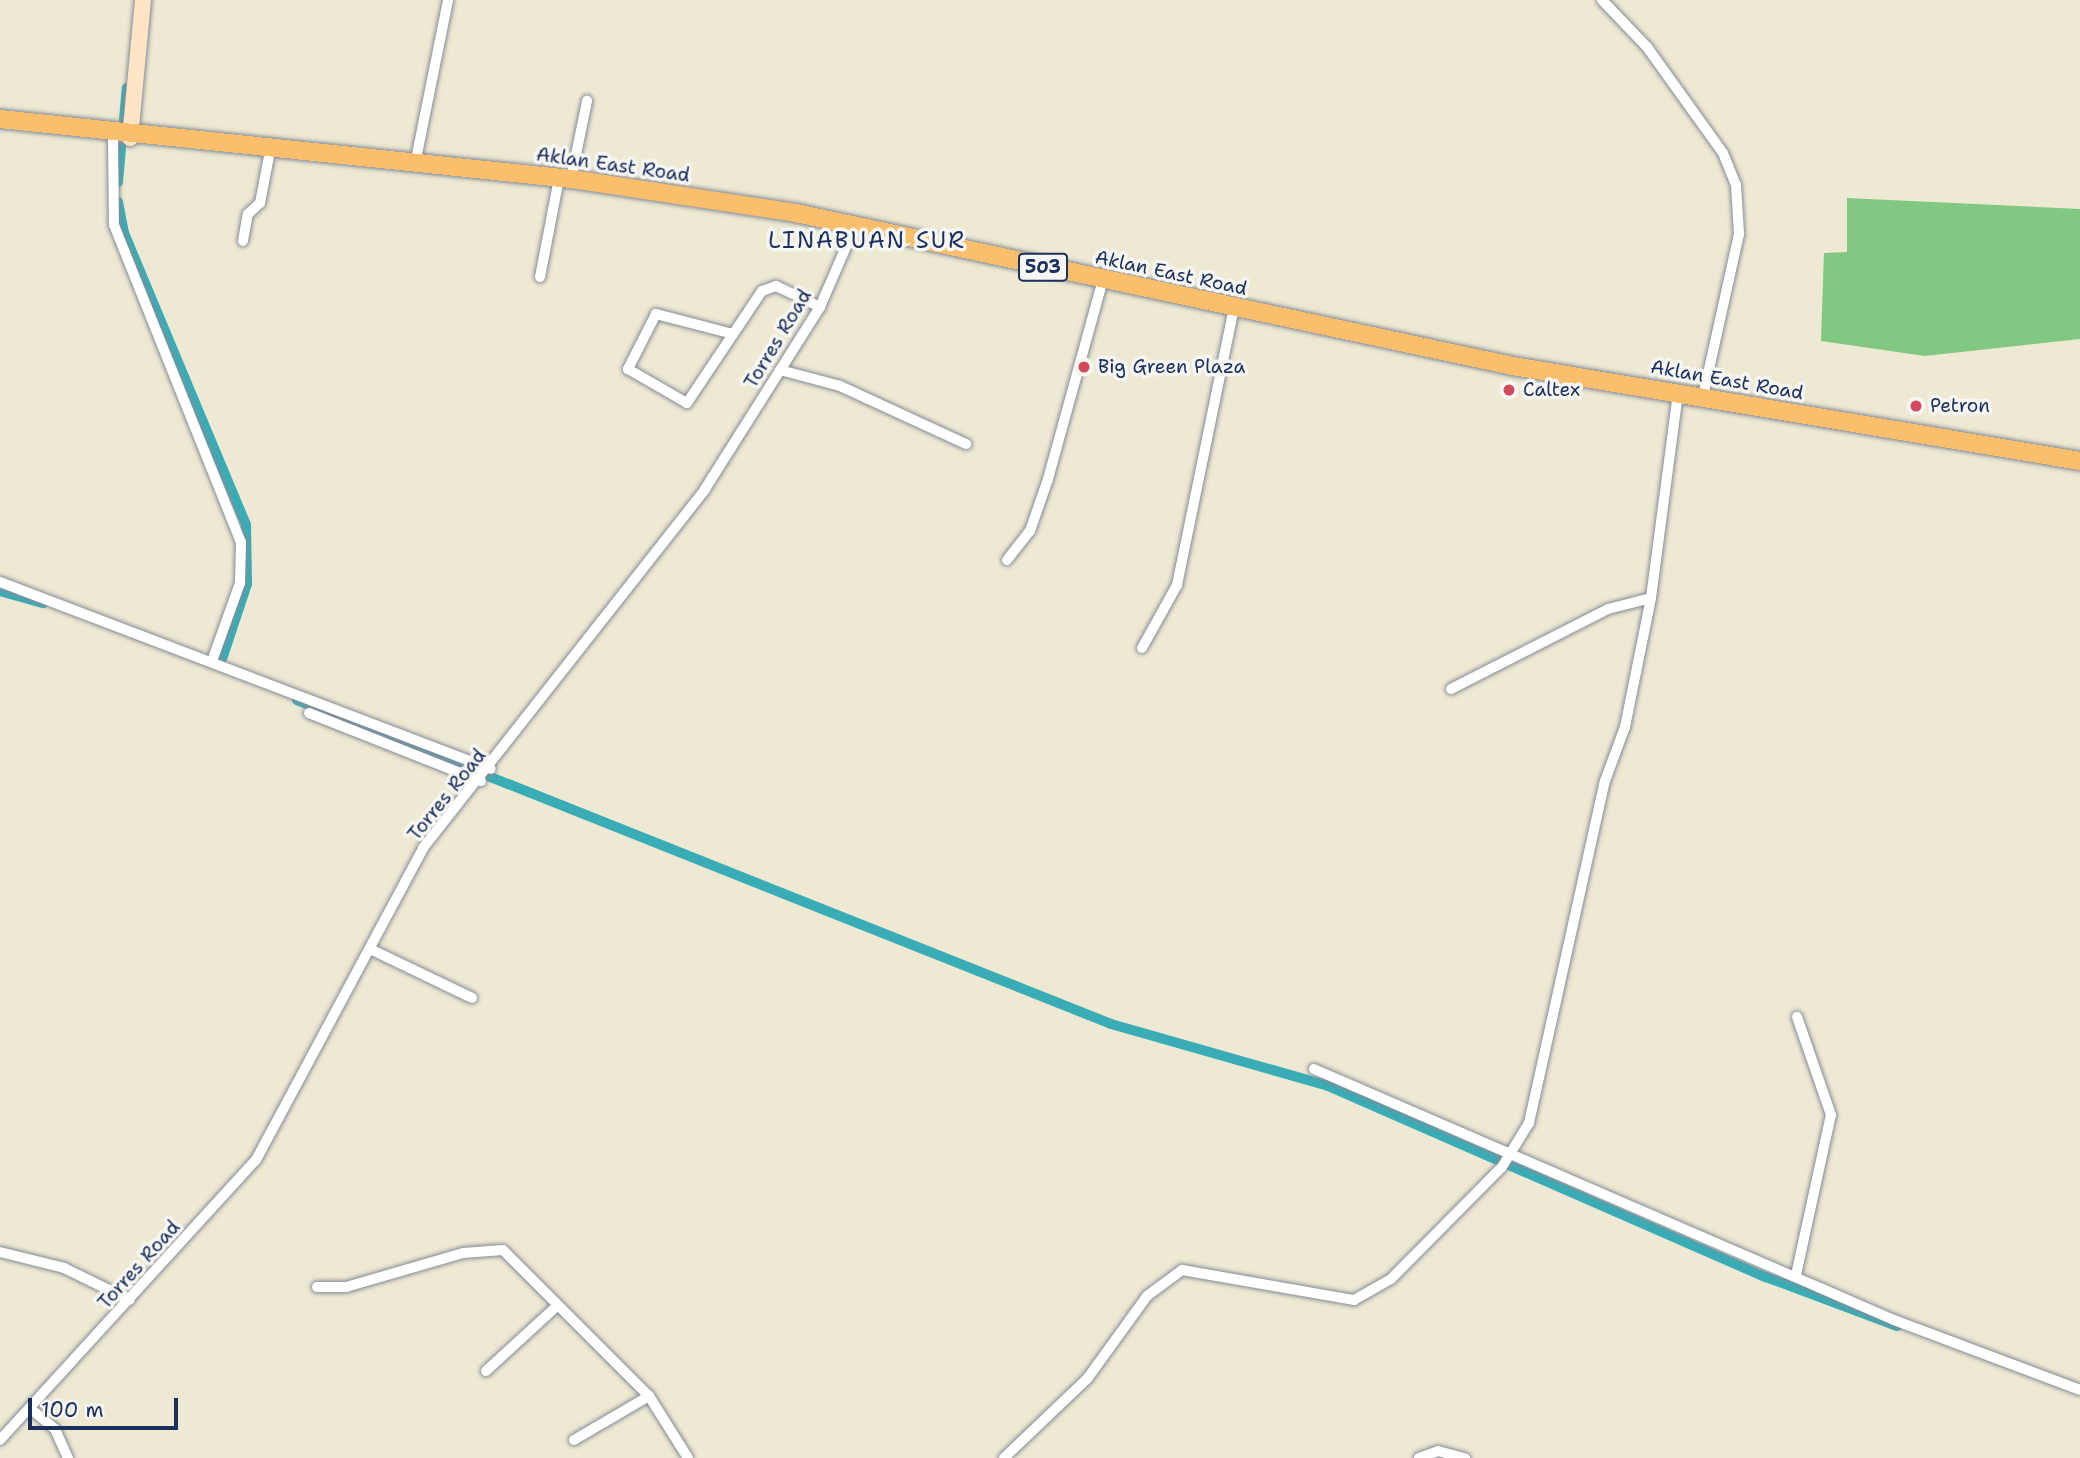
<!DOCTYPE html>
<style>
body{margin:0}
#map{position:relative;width:2080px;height:1458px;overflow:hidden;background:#eee9d2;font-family:"Shantell Sans",sans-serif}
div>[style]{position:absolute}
.green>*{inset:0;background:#81c883}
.canal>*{height:10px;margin:-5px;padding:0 5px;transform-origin:5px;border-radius:5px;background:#3aacb5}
.roads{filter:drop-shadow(0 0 2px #848c98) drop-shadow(0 0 2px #848c98)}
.street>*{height:10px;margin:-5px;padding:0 5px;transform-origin:5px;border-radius:5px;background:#fff}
.secondary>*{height:16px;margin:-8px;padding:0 8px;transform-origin:8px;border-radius:8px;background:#fde5c5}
.primary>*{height:18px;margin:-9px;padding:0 9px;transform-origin:9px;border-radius:9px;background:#fabe6d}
.dots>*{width:19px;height:19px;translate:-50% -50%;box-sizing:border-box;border:4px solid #f6f6f2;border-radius:50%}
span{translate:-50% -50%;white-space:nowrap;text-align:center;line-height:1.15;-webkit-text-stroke:7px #f6f6f2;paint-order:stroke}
.shield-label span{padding:2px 5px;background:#f6f6f2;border:2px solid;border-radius:5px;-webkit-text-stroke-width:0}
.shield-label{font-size:18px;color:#1b2f5e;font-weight:700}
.street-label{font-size:19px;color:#1b2f5e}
.poi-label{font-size:19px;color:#1b2f5e}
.left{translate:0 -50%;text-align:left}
.quarter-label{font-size:23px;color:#1b2f5e;letter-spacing:2px}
.scale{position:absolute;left:28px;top:1398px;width:150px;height:32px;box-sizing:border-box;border:4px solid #1b2f5e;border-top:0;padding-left:9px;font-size:21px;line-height:24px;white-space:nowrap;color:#1b2f5e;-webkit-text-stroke:5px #f6f6f2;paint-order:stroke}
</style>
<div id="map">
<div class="green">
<i style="clip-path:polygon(1847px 198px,2080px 209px,2080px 339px,1925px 356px,1821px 341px,1824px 253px,1847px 252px)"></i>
</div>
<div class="canal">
<i style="left:124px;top:120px;width:32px;rotate:-85deg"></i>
<i style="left:118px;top:182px;width:35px;rotate:-85deg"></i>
<i style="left:118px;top:202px;width:32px;rotate:79deg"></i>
<i style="left:124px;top:233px;width:316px;rotate:67.3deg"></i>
<i style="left:246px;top:525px;width:59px;rotate:89deg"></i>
<i style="left:247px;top:584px;width:79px;rotate:108.4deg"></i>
<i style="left:0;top:591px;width:45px;rotate:15.6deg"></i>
<i style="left:297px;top:700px;width:876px;rotate:21.7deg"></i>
<i style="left:1111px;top:1024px;width:226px;rotate:15.9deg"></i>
<i style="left:1328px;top:1086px;width:478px;rotate:23.6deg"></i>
<i style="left:1766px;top:1277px;width:140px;rotate:20.5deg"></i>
</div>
<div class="roads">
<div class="street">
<i style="left:1602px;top:0;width:65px;rotate:46.2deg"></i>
<i style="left:1647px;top:47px;width:130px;rotate:54.4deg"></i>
<i style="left:1723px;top:153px;width:35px;rotate:68deg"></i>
<i style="left:1736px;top:185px;width:49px;rotate:86.5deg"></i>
<i style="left:1739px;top:234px;width:167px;rotate:102.5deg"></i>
<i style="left:113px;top:136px;width:89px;rotate:89.4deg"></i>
<i style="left:114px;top:225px;width:341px;rotate:68.2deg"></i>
<i style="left:241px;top:542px;width:41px;rotate:91.4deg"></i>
<i style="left:240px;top:583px;width:83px;rotate:109.7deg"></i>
<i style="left:415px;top:164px;width:167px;rotate:-78.6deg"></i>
<i style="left:571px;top:179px;width:80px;rotate:-78.4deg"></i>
<i style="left:243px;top:241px;width:27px;rotate:-80deg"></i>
<i style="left:248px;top:214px;width:16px;rotate:-43deg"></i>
<i style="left:260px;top:203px;width:53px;rotate:-79.1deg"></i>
<i style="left:540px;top:277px;width:101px;rotate:-79.1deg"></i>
<i style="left:733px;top:334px;width:80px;rotate:-165.4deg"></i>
<i style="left:656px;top:314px;width:62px;rotate:117deg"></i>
<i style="left:628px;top:369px;width:68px;rotate:30deg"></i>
<i style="left:687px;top:403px;width:135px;rotate:-56.2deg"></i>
<i style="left:762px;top:291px;width:15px;rotate:-20deg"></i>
<i style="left:776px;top:286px;width:49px;rotate:25.5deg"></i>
<i style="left:780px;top:370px;width:62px;rotate:14.9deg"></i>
<i style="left:840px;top:386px;width:139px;rotate:24.7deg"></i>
<i style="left:1007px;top:560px;width:37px;rotate:-52deg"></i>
<i style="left:1030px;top:531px;width:55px;rotate:-70.9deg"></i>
<i style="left:1048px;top:479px;width:206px;rotate:-74.6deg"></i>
<i style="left:0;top:582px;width:525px;rotate:20.85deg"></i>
<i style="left:1142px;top:648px;width:72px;rotate:-60.9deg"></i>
<i style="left:1177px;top:585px;width:283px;rotate:-78.4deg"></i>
<i style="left:1451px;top:689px;width:176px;rotate:-27deg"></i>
<i style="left:1608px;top:609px;width:44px;rotate:-14.3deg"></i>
<i style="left:309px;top:713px;width:185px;rotate:21.6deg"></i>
<i style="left:372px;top:950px;width:111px;rotate:25.6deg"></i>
<i style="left:1314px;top:1069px;width:632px;rotate:23.4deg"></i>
<i style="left:1894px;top:1320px;width:199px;rotate:20.6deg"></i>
<i style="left:0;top:1252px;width:66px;rotate:14deg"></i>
<i style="left:64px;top:1268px;width:73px;rotate:25.9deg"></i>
<i style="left:1796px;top:1275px;width:164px;rotate:-77.7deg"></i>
<i style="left:1831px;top:1115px;width:104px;rotate:-109.1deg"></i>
<i style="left:317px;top:1287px;width:29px"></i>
<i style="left:346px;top:1287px;width:122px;rotate:-16.2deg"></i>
<i style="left:463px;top:1253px;width:40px;rotate:-4.3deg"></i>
<i style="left:503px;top:1250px;width:206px;rotate:45deg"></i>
<i style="left:649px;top:1396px;width:73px;rotate:57.8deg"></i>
<i style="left:486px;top:1371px;width:96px;rotate:-42.5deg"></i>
<i style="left:31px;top:1409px;width:31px;rotate:40deg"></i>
<i style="left:55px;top:1429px;width:32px;rotate:66deg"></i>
<i style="left:0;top:1440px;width:379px;rotate:-47.6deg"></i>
<i style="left:256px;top:1160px;width:354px;rotate:-61.8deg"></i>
<i style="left:423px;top:848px;width:457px;rotate:-51.8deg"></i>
<i style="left:705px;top:489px;width:215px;rotate:-57.7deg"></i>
<i style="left:820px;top:307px;width:90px;rotate:-66.6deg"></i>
<i style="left:574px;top:1440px;width:87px;rotate:-30.4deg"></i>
<i style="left:1004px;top:1458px;width:115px;rotate:-43.6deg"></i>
<i style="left:1087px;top:1379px;width:102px;rotate:-54.1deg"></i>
<i style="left:1147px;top:1296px;width:44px;rotate:-36.6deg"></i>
<i style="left:1182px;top:1270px;width:175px;rotate:9.9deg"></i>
<i style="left:1354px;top:1300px;width:43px;rotate:-29.6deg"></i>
<i style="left:1391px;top:1279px;width:158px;rotate:-45.3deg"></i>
<i style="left:1502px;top:1167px;width:52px;rotate:-58.5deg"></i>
<i style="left:1529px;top:1123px;width:350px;rotate:-77.5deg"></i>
<i style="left:1605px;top:781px;width:58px;rotate:-69.7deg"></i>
<i style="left:1625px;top:727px;width:132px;rotate:-78.6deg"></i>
<i style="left:1651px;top:598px;width:208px;rotate:-82.5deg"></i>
<i style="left:1419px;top:1458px;width:20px;rotate:-20deg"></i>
<i style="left:1438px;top:1451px;width:28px;rotate:15deg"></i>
</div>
<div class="secondary">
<i style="left:130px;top:138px;width:139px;rotate:-84.6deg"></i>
</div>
<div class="primary">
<i style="left:0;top:119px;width:574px;rotate:6deg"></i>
<i style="left:571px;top:179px;width:228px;rotate:8.6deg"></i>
<i style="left:796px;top:213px;width:733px;rotate:12.05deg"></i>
<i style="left:1513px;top:366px;width:575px;rotate:9.51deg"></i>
</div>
</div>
<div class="dots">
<i style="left:1084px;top:367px;background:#d1495b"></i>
<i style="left:1509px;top:390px;background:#d1495b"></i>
<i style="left:1916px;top:406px;background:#d1495b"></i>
</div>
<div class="shield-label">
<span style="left:1043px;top:267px">503</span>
</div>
<div class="street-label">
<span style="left:613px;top:165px;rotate:8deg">Aklan East Road</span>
<span style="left:1171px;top:273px;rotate:12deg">Aklan East Road</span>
<span style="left:778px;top:339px;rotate:-59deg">Torres Road</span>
<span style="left:1727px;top:380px;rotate:10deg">Aklan East Road</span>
<span style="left:447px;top:795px;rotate:-51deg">Torres Road</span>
<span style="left:139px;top:1265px;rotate:-48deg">Torres Road</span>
</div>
<div class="poi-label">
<span class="left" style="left:1098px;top:367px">Big Green Plaza</span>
<span class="left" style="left:1523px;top:390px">Caltex</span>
<span class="left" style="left:1930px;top:406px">Petron</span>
</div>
<div class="quarter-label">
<span style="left:867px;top:240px">LINABUAN SUR</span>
</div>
<div class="scale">100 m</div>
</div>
